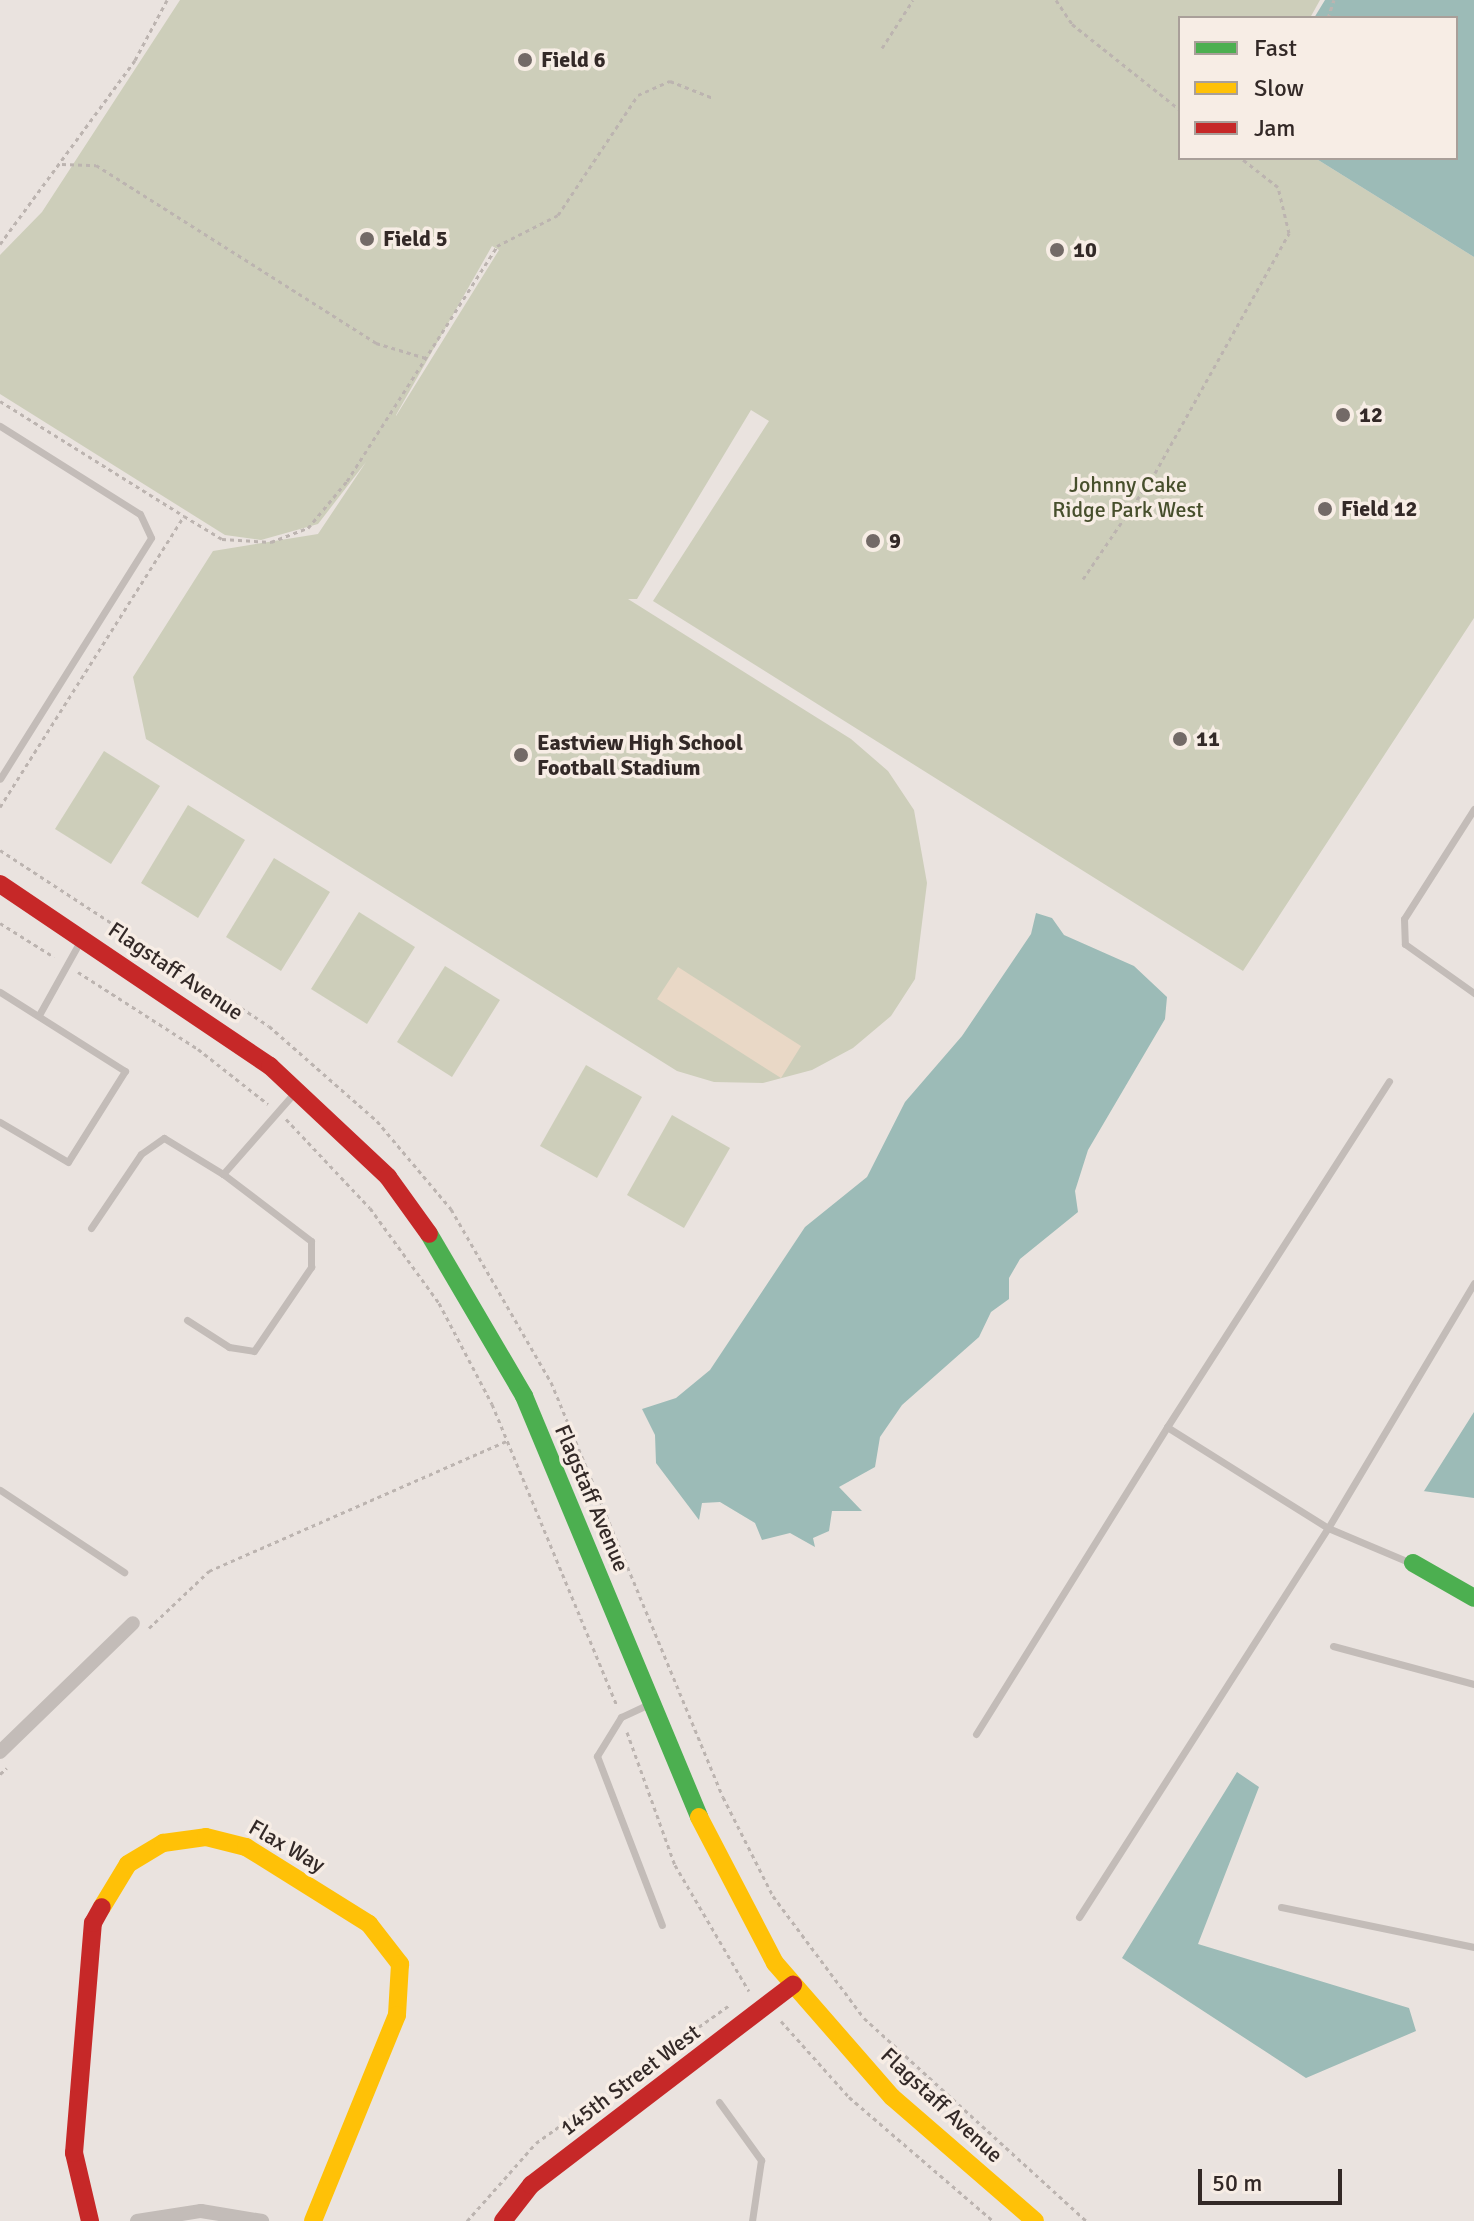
<!DOCTYPE html>
<style>
body{margin:0}
#map{position:relative;width:1474px;height:2221px;overflow:hidden;background:#eae3df;font-family:Signika,sans-serif}
div>[style]{position:absolute}
.green>*{inset:0;background:#cdceba}
.sand>*{inset:0;background:#e9d8c6}
.water>*{inset:0;background:#9cbbb7}
.path>*{height:3px;margin-top:-1.5px;transform-origin:0;background:repeating-linear-gradient(90deg,#bcb4b0 0 4px,transparent 0 8px)}
.lane>*{height:7px;margin:-3.5px;padding:0 3.5px;transform-origin:3.5px;border-radius:3.5px;background:#c3bcb8}
.street>*{height:14px;margin:-7px;padding:0 7px;transform-origin:7px;border-radius:7px;background:#c3bcb8}
.fast>*{height:18px;margin:-9px;padding:0 9px;transform-origin:9px;border-radius:9px;background:#4caf50}
.slow>*{height:18px;margin:-9px;padding:0 9px;transform-origin:9px;border-radius:9px;background:#ffc107}
.jam>*{height:18px;margin:-9px;padding:0 9px;transform-origin:9px;border-radius:9px;background:#c62828}
.dots>*{width:22px;height:22px;translate:-50% -50%;box-sizing:border-box;border:4px solid #f7ede5;border-radius:50%}
span{translate:-50% -50%;white-space:nowrap;text-align:center;line-height:1.15;-webkit-text-stroke:7px #f7ede5;paint-order:stroke}
.poi-label{font-size:22px;color:#332927;font-weight:700}
.left{translate:0 -50%;text-align:left}
.park-label{font-size:22px;color:#474f2c}
.street-label{font-size:22px;color:#332927}
.legend{position:absolute;left:1178px;top:16px;width:280px;height:144px;box-sizing:border-box;background:#f7ede5;border:2px solid #a99f99;margin:0;padding:10px 14px;list-style:none;font-size:24px;color:#332927}
.legend li{display:flex;align-items:center;gap:16px;height:40px}
.legend b{width:40px;border:2px solid #a99f99}
.scale{position:absolute;left:1198px;top:2169px;width:144px;height:36px;box-sizing:border-box;border:4px solid #332927;border-top:0;padding-left:10px;font-size:24px;line-height:28px;white-space:nowrap;color:#332927;-webkit-text-stroke:6px #f7ede5;paint-order:stroke}
</style>
<div id="map">
<div class="green">
<i style="clip-path:polygon(evenodd,180px 0,1320px 0,1310px 18px,1180px 18px,1180px 158px,1315px 158px,1474px 257px,1474px 618px,1243px 971px,653px 601px,769px 421px,751px 410px,637px 599px,628px 599px,851px 739px,888px 771px,914px 810px,927px 883px,915px 979px,891px 1016px,853px 1048px,812px 1070px,763px 1083px,714px 1082px,677px 1071px,146px 739px,133px 677px,213px 551px,318px 534px,366px 462px,318px 524px,261px 540px,225px 535px,0 394px,0 255px,42px 212px,180px 0,492px 246px,499px 250px,396px 416px,396px 415px,492px 246px)"></i>
<i style="clip-path:polygon(104px 751px,160px 786px,111px 864px,55px 829px)"></i>
<i style="clip-path:polygon(188px 805px,245px 840px,198px 918px,141px 883px)"></i>
<i style="clip-path:polygon(274px 858px,330px 892px,281px 971px,226px 937px)"></i>
<i style="clip-path:polygon(359px 912px,415px 947px,367px 1024px,311px 989px)"></i>
<i style="clip-path:polygon(445px 966px,500px 1000px,452px 1077px,397px 1042px)"></i>
<i style="clip-path:polygon(586px 1065px,642px 1097px,597px 1178px,540px 1146px)"></i>
<i style="clip-path:polygon(672px 1115px,730px 1148px,684px 1228px,627px 1195px)"></i>
</div>
<div class="sand">
<i style="clip-path:polygon(678px 967px,801px 1046px,781px 1078px,657px 999px)"></i>
</div>
<div class="water">
<i style="clip-path:polygon(1325px 0,1474px 0,1474px 257px,1315px 158px,1456px 158px,1456px 18px,1314px 18px)"></i>
<i style="clip-path:polygon(1036px 913px,1052px 918px,1064px 935px,1134px 966px,1167px 997px,1165px 1019px,1088px 1150px,1075px 1191px,1078px 1212px,1020px 1259px,1009px 1278px,1009px 1299px,991px 1312px,979px 1337px,902px 1405px,880px 1437px,875px 1467px,839px 1487px,862px 1511px,832px 1511px,829px 1531px,813px 1538px,815px 1547px,790px 1533px,762px 1540px,755px 1523px,720px 1502px,702px 1503px,699px 1520px,656px 1463px,655px 1435px,642px 1409px,676px 1398px,710px 1370px,805px 1227px,867px 1177px,905px 1102px,962px 1036px,1031px 934px)"></i>
<i style="clip-path:polygon(1474px 1412px,1474px 1498px,1423px 1491px,1424px 1491px)"></i>
<i style="clip-path:polygon(1237px 1772px,1259px 1787px,1198px 1944px,1409px 2008px,1416px 2031px,1306px 2078px,1122px 1958px)"></i>
</div>
<div class="path">
<i style="left:1056px;top:0;width:29px;rotate:56deg"></i>
<i style="left:1072px;top:24px;width:138px;rotate:38.5deg"></i>
<i style="left:1328px;top:18px;width:19px;rotate:-72deg"></i>
<i style="left:882px;top:48px;width:57px;rotate:-57.1deg"></i>
<i style="left:62px;top:164px;width:34px;rotate:2deg"></i>
<i style="left:96px;top:165px;width:332px;rotate:32.4deg"></i>
<i style="left:376px;top:343px;width:52px;rotate:16.7deg"></i>
<i style="left:0;top:244px;width:228px;rotate:-53.7deg"></i>
<i style="left:135px;top:60px;width:68px;rotate:-61.9deg"></i>
<i style="left:0;top:401px;width:217px;rotate:32deg"></i>
<i style="left:1083px;top:579px;width:128px;rotate:-55.8deg"></i>
<i style="left:1155px;top:473px;width:275px;rotate:-60.8deg"></i>
<i style="left:1289px;top:233px;width:47px;rotate:-103.4deg"></i>
<i style="left:1278px;top:187px;width:47px;rotate:-141.9deg"></i>
<i style="left:0;top:807px;width:344px;rotate:-57.7deg"></i>
<i style="left:184px;top:516px;width:44px;rotate:31.2deg"></i>
<i style="left:222px;top:539px;width:49px;rotate:3.5deg"></i>
<i style="left:271px;top:542px;width:40px;rotate:-21deg"></i>
<i style="left:308px;top:528px;width:61px;rotate:-50.3deg"></i>
<i style="left:347px;top:481px;width:279px;rotate:-57.4deg"></i>
<i style="left:497px;top:246px;width:68px;rotate:-26.9deg"></i>
<i style="left:558px;top:215px;width:144px;rotate:-56.3deg"></i>
<i style="left:638px;top:95px;width:35px;rotate:-24deg"></i>
<i style="left:670px;top:81px;width:46px;rotate:21.6deg"></i>
<i style="left:0;top:850px;width:321px;rotate:33.2deg"></i>
<i style="left:269px;top:1026px;width:144px;rotate:41.3deg"></i>
<i style="left:377px;top:1121px;width:115px;rotate:49.9deg"></i>
<i style="left:451px;top:1209px;width:200px;rotate:60deg"></i>
<i style="left:551px;top:1382px;width:449px;rotate:67.5deg"></i>
<i style="left:723px;top:1797px;width:111px;rotate:63.2deg"></i>
<i style="left:773px;top:1896px;width:152px;rotate:53.3deg"></i>
<i style="left:864px;top:2018px;width:301px;rotate:42.4deg"></i>
<i style="left:0;top:923px;width:64px;rotate:32.2deg"></i>
<i style="left:78px;top:972px;width:143px;rotate:32.7deg"></i>
<i style="left:198px;top:1049px;width:89px;rotate:38.2deg"></i>
<i style="left:286px;top:1119px;width:122px;rotate:46.7deg"></i>
<i style="left:370px;top:1208px;width:117px;rotate:54deg"></i>
<i style="left:439px;top:1303px;width:114px;rotate:62.3deg"></i>
<i style="left:492px;top:1404px;width:327px;rotate:67.5deg"></i>
<i style="left:149px;top:1628px;width:83px;rotate:-43.5deg"></i>
<i style="left:209px;top:1571px;width:325px;rotate:-23.6deg"></i>
<i style="left:627px;top:1732px;width:141px;rotate:70.2deg"></i>
<i style="left:675px;top:1865px;width:146px;rotate:59.6deg"></i>
<i style="left:0;top:1774px;width:9px;rotate:-41deg"></i>
<i style="left:781px;top:2021px;width:102px;rotate:48.2deg"></i>
<i style="left:849px;top:2097px;width:190px;rotate:40.7deg"></i>
<i style="left:467px;top:2221px;width:104px;rotate:-48.5deg"></i>
<i style="left:536px;top:2143px;width:239px;rotate:-35.5deg"></i>
</div>
<div class="lane">
<i style="left:0;top:426px;width:165px;rotate:32.2deg"></i>
<i style="left:140px;top:514px;width:26px;rotate:65deg"></i>
<i style="left:151px;top:538px;width:284px;rotate:122.1deg"></i>
<i style="left:1474px;top:809px;width:130px;rotate:122.5deg"></i>
<i style="left:1404px;top:919px;width:25px;rotate:88deg"></i>
<i style="left:1405px;top:944px;width:85px;rotate:35.4deg"></i>
<i style="left:0;top:992px;width:148px;rotate:32.3deg"></i>
<i style="left:125px;top:1071px;width:107px;rotate:122.1deg"></i>
<i style="left:68px;top:1162px;width:79px;rotate:-149.5deg"></i>
<i style="left:39px;top:1015px;width:82px;rotate:-60.9deg"></i>
<i style="left:91px;top:1228px;width:89px;rotate:-56deg"></i>
<i style="left:141px;top:1154px;width:28px;rotate:-35deg"></i>
<i style="left:164px;top:1138px;width:69px;rotate:31.4deg"></i>
<i style="left:187px;top:1320px;width:50px;rotate:32.7deg"></i>
<i style="left:229px;top:1347px;width:25px;rotate:9deg"></i>
<i style="left:254px;top:1351px;width:102px;rotate:-55.8deg"></i>
<i style="left:311px;top:1267px;width:26px;rotate:-90deg"></i>
<i style="left:311px;top:1241px;width:111px;rotate:-142.7deg"></i>
<i style="left:223px;top:1174px;width:109px;rotate:-48.7deg"></i>
<i style="left:0;top:1490px;width:149px;rotate:33.5deg"></i>
<i style="left:1411px;top:1563px;width:90px;rotate:-157.1deg"></i>
<i style="left:1328px;top:1528px;width:285px;rotate:-59.2deg"></i>
<i style="left:1333px;top:1646px;width:146px;rotate:15.1deg"></i>
<i style="left:649px;top:1704px;width:31px;rotate:155deg"></i>
<i style="left:621px;top:1717px;width:46px;rotate:121.6deg"></i>
<i style="left:597px;top:1756px;width:181px;rotate:69deg"></i>
<i style="left:976px;top:1734px;width:362px;rotate:-58.1deg"></i>
<i style="left:1281px;top:1907px;width:197px;rotate:11.7deg"></i>
<i style="left:1079px;top:1917px;width:462px;rotate:-57.4deg"></i>
<i style="left:1328px;top:1528px;width:190px;rotate:-147.9deg"></i>
<i style="left:1167px;top:1427px;width:411px;rotate:-57.3deg"></i>
<i style="left:719px;top:2102px;width:72px;rotate:54.1deg"></i>
<i style="left:761px;top:2160px;width:62px;rotate:98.4deg"></i>
</div>
<div class="street">
<i style="left:0;top:1752px;width:185px;rotate:-44.1deg"></i>
<i style="left:137px;top:2221px;width:65px;rotate:-8.9deg"></i>
<i style="left:201px;top:2211px;width:62px;rotate:9.3deg"></i>
</div>
<div class="fast">
<i style="left:429px;top:1234px;width:188px;rotate:59.6deg"></i>
<i style="left:524px;top:1396px;width:456px;rotate:67.4deg"></i>
<i style="left:1413px;top:1563px;width:70px;rotate:29.8deg"></i>
</div>
<div class="slow">
<i style="left:699px;top:1817px;width:165px;rotate:62.5deg"></i>
<i style="left:775px;top:1963px;width:178px;rotate:48.9deg"></i>
<i style="left:892px;top:2097px;width:189px;rotate:40.9deg"></i>
<i style="left:102px;top:1907px;width:50px;rotate:-58.8deg"></i>
<i style="left:128px;top:1864px;width:41px;rotate:-31deg"></i>
<i style="left:163px;top:1843px;width:43px;rotate:-7.9deg"></i>
<i style="left:206px;top:1837px;width:41px;rotate:14deg"></i>
<i style="left:246px;top:1847px;width:145px;rotate:32deg"></i>
<i style="left:369px;top:1924px;width:51px;rotate:52.2deg"></i>
<i style="left:400px;top:1964px;width:51px;rotate:93.4deg"></i>
<i style="left:397px;top:2015px;width:222px;rotate:112.2deg"></i>
</div>
<div class="jam">
<i style="left:0;top:884px;width:326px;rotate:34deg"></i>
<i style="left:270px;top:1066px;width:162px;rotate:43.2deg"></i>
<i style="left:388px;top:1177px;width:70px;rotate:54.3deg"></i>
<i style="left:90px;top:2221px;width:70px;rotate:-103.2deg"></i>
<i style="left:74px;top:2153px;width:231px;rotate:-85.3deg"></i>
<i style="left:93px;top:1923px;width:18px;rotate:-61deg"></i>
<i style="left:503px;top:2221px;width:46px;rotate:-52.1deg"></i>
<i style="left:531px;top:2185px;width:330px;rotate:-37.4deg"></i>
</div>
<div class="dots">
<i style="left:525px;top:60px;background:#736a67"></i>
<i style="left:367px;top:239px;background:#736a67"></i>
<i style="left:1057px;top:250px;background:#736a67"></i>
<i style="left:1343px;top:415px;background:#736a67"></i>
<i style="left:1325px;top:509px;background:#736a67"></i>
<i style="left:873px;top:541px;background:#736a67"></i>
<i style="left:1180px;top:739px;background:#736a67"></i>
<i style="left:521px;top:755px;background:#736a67"></i>
</div>
<div class="poi-label">
<span class="left" style="left:541px;top:60px">Field 6</span>
<span class="left" style="left:383px;top:239px">Field 5</span>
<span class="left" style="left:1073px;top:250px">10</span>
<span class="left" style="left:1359px;top:415px">12</span>
<span class="left" style="left:1341px;top:509px">Field 12</span>
<span class="left" style="left:889px;top:541px">9</span>
<span class="left" style="left:1196px;top:739px">11</span>
<span class="left" style="left:537px;top:755px">Eastview High School<br>Football Stadium</span>
</div>
<div class="park-label">
<span style="left:1128px;top:497px">Johnny Cake<br>Ridge Park West</span>
</div>
<div class="street-label">
<span style="left:176px;top:971px;rotate:34deg">Flagstaff Avenue</span>
<span style="left:592px;top:1498px;rotate:67deg">Flagstaff Avenue</span>
<span style="left:287px;top:1846px;rotate:30deg">Flax Way</span>
<span style="left:630px;top:2080px;rotate:-37deg">145th Street West</span>
<span style="left:942px;top:2105px;rotate:43deg">Flagstaff Avenue</span>
</div>
<ul class="legend">
<li><b style="height:10px;background:#4caf50"></b>Fast</li>
<li><b style="height:10px;background:#ffc107"></b>Slow</li>
<li><b style="height:10px;background:#c62828"></b>Jam</li>
</ul>
<div class="scale">50 m</div>
</div>
